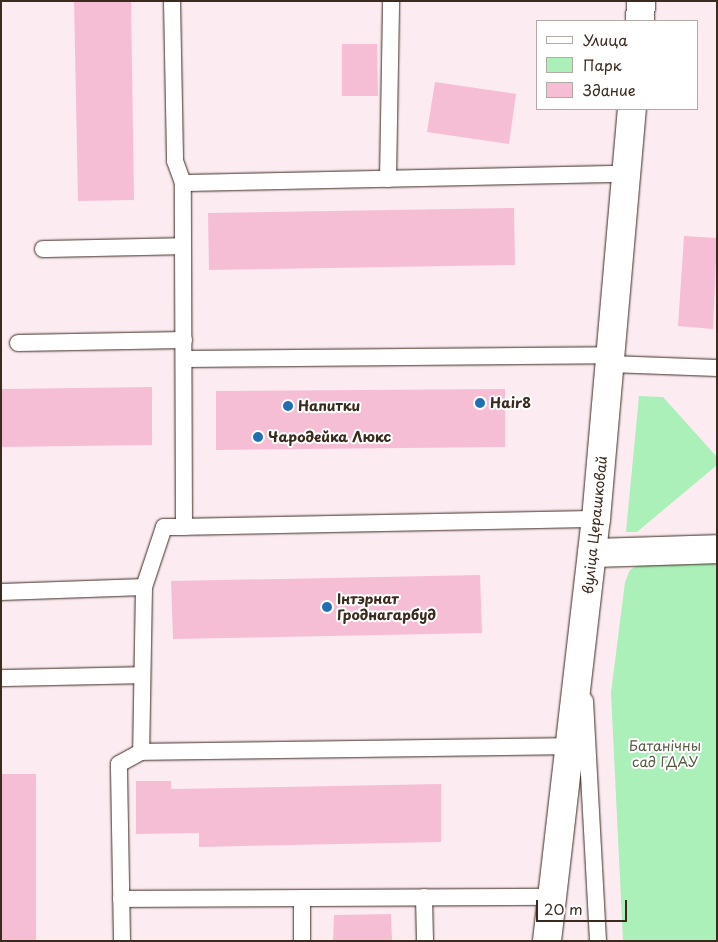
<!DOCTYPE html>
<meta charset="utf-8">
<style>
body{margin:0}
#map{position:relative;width:718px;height:942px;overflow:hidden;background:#fcecf2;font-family:"Playpen Sans",sans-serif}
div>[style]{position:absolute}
.green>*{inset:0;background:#abefb9}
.building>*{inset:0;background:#f6bed5}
.roads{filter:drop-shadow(0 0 1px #3b2a1e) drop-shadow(0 0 1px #3b2a1e)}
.lane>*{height:16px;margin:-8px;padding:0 8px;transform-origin:8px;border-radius:8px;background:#fff}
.street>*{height:28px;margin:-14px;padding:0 14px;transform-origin:14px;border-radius:14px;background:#fff}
.secondary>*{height:28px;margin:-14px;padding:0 14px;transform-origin:14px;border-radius:14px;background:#fff}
.dots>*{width:14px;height:14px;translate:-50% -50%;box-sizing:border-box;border:2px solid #fff;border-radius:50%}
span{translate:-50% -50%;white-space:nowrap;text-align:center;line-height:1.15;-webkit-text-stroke:4px #fff;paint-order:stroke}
.poi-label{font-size:14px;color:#3b2a1e;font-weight:700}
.left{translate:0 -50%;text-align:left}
.street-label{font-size:14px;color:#3b2a1e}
.park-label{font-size:14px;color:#575b45}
.frame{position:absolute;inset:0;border:2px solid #3b2a1e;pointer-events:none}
.legend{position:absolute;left:536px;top:20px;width:162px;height:90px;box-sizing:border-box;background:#fff;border:1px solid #b1aaa5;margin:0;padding:6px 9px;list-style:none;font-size:15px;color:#3b2a1e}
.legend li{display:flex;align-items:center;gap:10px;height:25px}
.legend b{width:25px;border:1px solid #b1aaa5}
.scale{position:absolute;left:536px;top:900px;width:91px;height:22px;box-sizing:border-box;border:2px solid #3b2a1e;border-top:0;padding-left:6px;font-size:15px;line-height:18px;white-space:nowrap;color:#3b2a1e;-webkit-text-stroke:4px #fff;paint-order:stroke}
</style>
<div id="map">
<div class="green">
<i style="clip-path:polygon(639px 396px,663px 397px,717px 457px,717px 465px,637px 532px,626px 532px)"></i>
<i style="clip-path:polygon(717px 559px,717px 941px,623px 941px,611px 693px,625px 582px,630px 570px,640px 564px)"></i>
</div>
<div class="building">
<i style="clip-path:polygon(74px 1px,131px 1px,134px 200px,78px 201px)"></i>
<i style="clip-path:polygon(342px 44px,377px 44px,378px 96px,342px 96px)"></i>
<i style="clip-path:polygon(435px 82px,516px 94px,509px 144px,427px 132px)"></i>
<i style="clip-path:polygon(514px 208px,515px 265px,209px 270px,208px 213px)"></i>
<i style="clip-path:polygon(684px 236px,717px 238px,713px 329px,678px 326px)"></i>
<i style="clip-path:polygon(152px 387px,152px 445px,1px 447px,1px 389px)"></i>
<i style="clip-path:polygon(505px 389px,505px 447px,216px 450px,216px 391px)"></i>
<i style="clip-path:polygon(480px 575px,482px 633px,173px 639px,171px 581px)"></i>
<i style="clip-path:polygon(1px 774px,36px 774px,36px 941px,1px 941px)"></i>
<i style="clip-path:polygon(136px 781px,171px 781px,171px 789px,441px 784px,441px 842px,199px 847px,199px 833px,136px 834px)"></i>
<i style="clip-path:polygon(391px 914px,392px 941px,333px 941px,334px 915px)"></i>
</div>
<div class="roads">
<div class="lane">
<i style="left:172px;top:1px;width:160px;rotate:88.9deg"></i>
<i style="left:175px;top:161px;width:23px;rotate:70deg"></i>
<i style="left:388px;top:179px;width:178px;rotate:-89deg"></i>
<i style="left:43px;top:249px;width:140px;rotate:-1.2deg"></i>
<i style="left:18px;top:343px;width:166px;rotate:-1deg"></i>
<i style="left:184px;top:359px;width:427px;rotate:-0.5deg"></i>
<i style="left:610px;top:364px;width:107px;rotate:2.1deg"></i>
<i style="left:596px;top:519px;width:412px;rotate:178.9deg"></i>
<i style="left:184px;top:527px;width:344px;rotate:-90.2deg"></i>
<i style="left:183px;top:183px;width:444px;rotate:-1.2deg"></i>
<i style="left:184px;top:527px;width:20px;rotate:180deg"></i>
<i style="left:164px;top:527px;width:63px;rotate:108.4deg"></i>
<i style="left:144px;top:587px;width:165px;rotate:91deg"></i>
<i style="left:141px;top:752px;width:430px;rotate:-0.8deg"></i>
<i style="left:1px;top:592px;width:143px;rotate:-2deg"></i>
<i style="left:1px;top:678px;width:141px;rotate:-1.2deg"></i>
<i style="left:585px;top:701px;width:240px;rotate:86.9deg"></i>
<i style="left:424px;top:897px;width:44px;rotate:88.7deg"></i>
<i style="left:302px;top:898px;width:43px;rotate:90deg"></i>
<i style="left:121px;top:899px;width:432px;rotate:-0.3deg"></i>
<i style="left:122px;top:941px;width:177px;rotate:-91deg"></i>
<i style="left:119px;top:764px;width:25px;rotate:-29deg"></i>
</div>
<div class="street">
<i style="left:592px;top:553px;width:125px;rotate:-1.8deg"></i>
</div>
<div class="secondary">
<i style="left:640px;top:21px;width:20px;rotate:-87deg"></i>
<i style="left:547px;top:941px;width:425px;rotate:-83.4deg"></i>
<i style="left:596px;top:519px;width:412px;rotate:-85deg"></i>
</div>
</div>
<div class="dots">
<i style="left:480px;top:403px;background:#1f6fb2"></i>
<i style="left:288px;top:406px;background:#1f6fb2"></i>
<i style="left:258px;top:437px;background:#1f6fb2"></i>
<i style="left:327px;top:607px;background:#1f6fb2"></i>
</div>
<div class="poi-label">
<span class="left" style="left:490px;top:403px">Hair8</span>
<span class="left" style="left:298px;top:406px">Напитки</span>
<span class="left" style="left:268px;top:437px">Чародейка Люкс</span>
<span class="left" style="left:337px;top:607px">Інтэрнат<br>Гроднагарбуд</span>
</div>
<div class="street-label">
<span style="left:595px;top:525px;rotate:-84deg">вуліца Церашковай</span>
</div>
<div class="park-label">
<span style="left:665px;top:754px">Батанічны<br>сад ГДАУ</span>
</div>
<div class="frame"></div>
<ul class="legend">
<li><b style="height:6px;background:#fff"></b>Улица</li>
<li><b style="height:14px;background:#abefb9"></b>Парк</li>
<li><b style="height:14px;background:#f6bed5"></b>Здание</li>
</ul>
<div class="scale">20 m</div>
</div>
